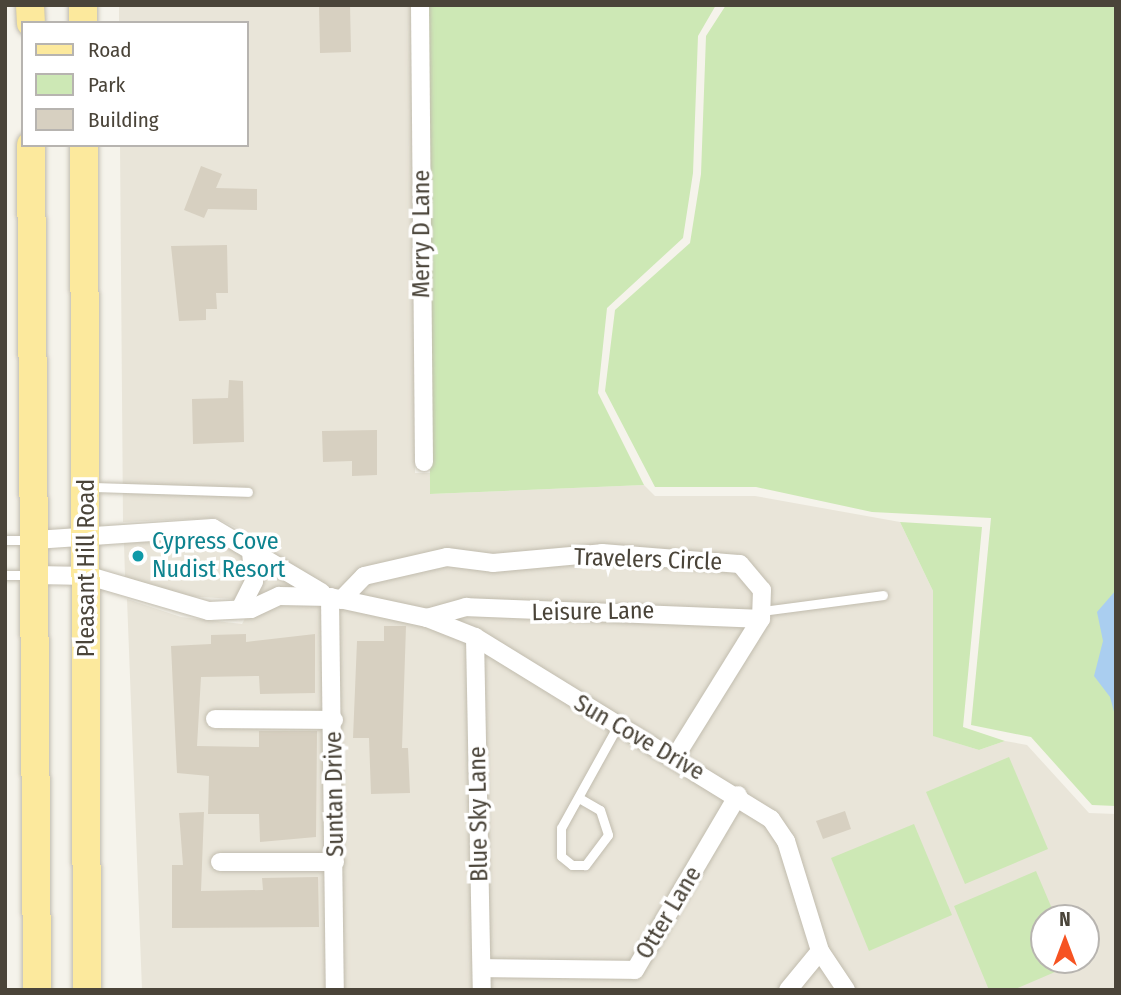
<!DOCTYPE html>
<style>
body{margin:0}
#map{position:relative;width:1121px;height:995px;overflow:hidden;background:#f5f3eb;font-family:"Fira Sans Condensed",sans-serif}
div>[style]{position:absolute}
.residential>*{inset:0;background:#e9e5d9}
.green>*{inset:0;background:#cde8b5}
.water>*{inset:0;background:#aacef0}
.building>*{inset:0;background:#d7d0c1}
.roads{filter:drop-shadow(0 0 2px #c1bcae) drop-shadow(0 0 2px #c1bcae)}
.service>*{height:9px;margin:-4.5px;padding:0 4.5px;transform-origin:4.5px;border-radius:4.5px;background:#fff}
.minor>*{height:18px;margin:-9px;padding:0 9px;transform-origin:9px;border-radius:9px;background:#fff}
.primary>*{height:28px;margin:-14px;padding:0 14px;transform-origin:14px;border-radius:14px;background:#fce99d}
.dots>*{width:19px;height:19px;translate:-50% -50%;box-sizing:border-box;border:4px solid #fff;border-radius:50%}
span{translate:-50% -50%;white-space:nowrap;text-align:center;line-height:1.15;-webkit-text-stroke:7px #fff;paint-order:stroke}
.street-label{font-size:24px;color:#4a4439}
.culture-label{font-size:24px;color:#0d838f}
.left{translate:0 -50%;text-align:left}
.frame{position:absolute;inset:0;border:7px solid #4a4439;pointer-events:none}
.legend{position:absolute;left:21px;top:21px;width:228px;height:126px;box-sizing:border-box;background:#fff;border:2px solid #b7b4b0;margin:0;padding:9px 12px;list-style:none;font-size:21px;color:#4a4439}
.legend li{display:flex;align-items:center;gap:14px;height:35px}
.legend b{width:35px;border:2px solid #b7b4b0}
.north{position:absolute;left:1030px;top:904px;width:70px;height:70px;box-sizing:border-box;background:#fff;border:2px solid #b7b4b0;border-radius:50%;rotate:0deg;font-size:19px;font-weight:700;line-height:28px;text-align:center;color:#4a4439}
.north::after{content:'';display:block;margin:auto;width:24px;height:32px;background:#f65322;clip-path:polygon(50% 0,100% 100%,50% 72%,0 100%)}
</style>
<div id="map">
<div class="residential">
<i style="clip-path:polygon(evenodd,119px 5px,411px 5px,415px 473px,430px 473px,431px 494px,644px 485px,655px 496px,755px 496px,900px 522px,933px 591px,934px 736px,979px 750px,1005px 741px,1027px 745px,1089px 813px,1116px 814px,1116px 990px,142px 990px,127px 599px,181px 617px,242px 624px,263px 585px,264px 548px,259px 539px,216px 518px,123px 522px,120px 145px,247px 145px,247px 23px,119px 23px,119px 5px,1044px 918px,1086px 918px,1086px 960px,1044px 960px,1044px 918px)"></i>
<i style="clip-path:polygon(212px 539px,243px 556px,245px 579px,235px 599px,184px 596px,125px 577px,124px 543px)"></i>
</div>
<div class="green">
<i style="clip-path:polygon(429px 5px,716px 5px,698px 36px,693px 173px,683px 238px,607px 308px,598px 393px,644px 485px,430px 494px)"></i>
<i style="clip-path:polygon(726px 5px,1116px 5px,1116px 806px,1092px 805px,1031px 737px,971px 725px,991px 518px,872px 512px,756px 487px,655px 487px,605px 391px,615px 310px,690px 243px,701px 174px,706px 36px)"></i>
<i style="clip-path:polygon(900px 522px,982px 527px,963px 727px,1005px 741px,979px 750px,933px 736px,933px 591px)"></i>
<i style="clip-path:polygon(1009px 757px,1048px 849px,965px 884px,926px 792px)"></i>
<i style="clip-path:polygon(914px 824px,952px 915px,869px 951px,831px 858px)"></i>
<i style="clip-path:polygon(1036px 871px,1056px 918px,1044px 918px,1044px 960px,1076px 963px,1013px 990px,989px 990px,954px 906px)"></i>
</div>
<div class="water">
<i style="clip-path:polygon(1116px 590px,1116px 719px,1110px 697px,1094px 676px,1103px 641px,1097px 612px)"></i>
</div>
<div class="building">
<i style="clip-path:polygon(319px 5px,350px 5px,351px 52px,320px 53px)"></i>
<i style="clip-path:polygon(201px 166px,222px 174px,216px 188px,257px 189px,257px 210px,208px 209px,204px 218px,184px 210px)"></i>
<i style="clip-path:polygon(227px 245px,228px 293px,216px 293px,217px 309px,206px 309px,206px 320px,179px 321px,171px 246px)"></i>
<i style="clip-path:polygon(229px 380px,243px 381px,244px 442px,193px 444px,192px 399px,228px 398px)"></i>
<i style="clip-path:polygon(377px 430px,377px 475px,352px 476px,352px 461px,323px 462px,322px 431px)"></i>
<i style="clip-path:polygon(384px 626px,406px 626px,402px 748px,408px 748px,410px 793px,371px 794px,369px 738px,353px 738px,357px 641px,384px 641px)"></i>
<i style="clip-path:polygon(246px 634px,246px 642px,315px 634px,315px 693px,260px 694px,259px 676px,201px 677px,197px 746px,259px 747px,259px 731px,317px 731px,316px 837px,260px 842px,259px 814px,208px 814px,209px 776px,177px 773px,171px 646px,211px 644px,211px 635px)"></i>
<i style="clip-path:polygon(845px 811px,851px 829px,823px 839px,816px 821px)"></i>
<i style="clip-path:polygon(204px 812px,201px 891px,263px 890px,262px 878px,318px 877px,319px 927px,172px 928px,172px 865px,183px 865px,179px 813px)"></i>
</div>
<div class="roads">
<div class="service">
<i style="left:90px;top:487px;width:158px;rotate:1.8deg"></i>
<i style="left:5px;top:540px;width:24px"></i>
<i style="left:5px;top:575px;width:26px"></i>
<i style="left:762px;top:611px;width:122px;rotate:-7.5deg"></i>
<i style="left:579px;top:798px;width:24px;rotate:30deg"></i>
<i style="left:600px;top:810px;width:26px;rotate:72deg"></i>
<i style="left:608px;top:835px;width:38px;rotate:127deg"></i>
<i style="left:585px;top:865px;width:13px;rotate:180deg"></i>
<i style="left:572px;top:865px;width:14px;rotate:-141deg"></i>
<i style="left:561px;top:856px;width:28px;rotate:-90deg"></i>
<i style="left:561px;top:828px;width:115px;rotate:-61deg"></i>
</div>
<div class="minor">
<i style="left:420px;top:5px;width:457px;rotate:89.5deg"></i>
<i style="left:35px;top:540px;width:178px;rotate:-3.9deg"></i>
<i style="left:213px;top:528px;width:126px;rotate:30.7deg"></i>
<i style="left:35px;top:575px;width:54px;rotate:1.1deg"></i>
<i style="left:89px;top:576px;width:125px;rotate:16.3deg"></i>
<i style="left:209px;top:611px;width:42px;rotate:-2.7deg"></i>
<i style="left:251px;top:609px;width:31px;rotate:-25deg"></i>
<i style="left:279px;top:596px;width:51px;rotate:1.1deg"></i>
<i style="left:330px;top:597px;width:99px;rotate:12.2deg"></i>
<i style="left:427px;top:618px;width:52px;rotate:21.6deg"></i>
<i style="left:475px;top:637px;width:347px;rotate:31.6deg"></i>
<i style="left:771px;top:819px;width:27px;rotate:56deg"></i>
<i style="left:786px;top:841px;width:115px;rotate:72.8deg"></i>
<i style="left:820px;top:951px;width:47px;rotate:56.3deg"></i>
<i style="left:330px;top:597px;width:393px;rotate:89.3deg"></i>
<i style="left:341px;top:600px;width:33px;rotate:-46deg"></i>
<i style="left:364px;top:576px;width:85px;rotate:-12.9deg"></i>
<i style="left:447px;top:557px;width:46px;rotate:7.4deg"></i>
<i style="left:493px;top:563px;width:109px;rotate:-5.2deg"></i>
<i style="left:602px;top:553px;width:138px;rotate:4.6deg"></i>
<i style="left:740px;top:564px;width:34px;rotate:50deg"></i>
<i style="left:762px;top:590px;width:29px;rotate:92deg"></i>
<i style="left:761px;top:619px;width:165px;rotate:121.9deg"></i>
<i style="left:240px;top:609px;width:31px;rotate:-63deg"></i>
<i style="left:254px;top:581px;width:31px;rotate:-96deg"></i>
<i style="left:427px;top:618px;width:41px;rotate:-15.8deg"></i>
<i style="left:466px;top:607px;width:295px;rotate:2.3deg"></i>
<i style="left:475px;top:637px;width:353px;rotate:88.9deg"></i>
<i style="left:215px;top:719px;width:119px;rotate:0.5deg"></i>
<i style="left:220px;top:862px;width:115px"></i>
<i style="left:482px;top:968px;width:153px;rotate:0.7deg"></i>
<i style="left:635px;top:970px;width:203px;rotate:-59.5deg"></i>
<i style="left:788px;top:990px;width:50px;rotate:-50.6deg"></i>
</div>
<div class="primary">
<i style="left:30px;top:5px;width:18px;rotate:87deg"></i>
<i style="left:83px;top:5px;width:18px;rotate:90deg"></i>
<i style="left:31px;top:145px;width:845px;rotate:89.59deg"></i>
<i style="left:84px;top:145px;width:845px;rotate:89.8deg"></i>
</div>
</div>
<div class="dots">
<i style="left:138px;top:556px;background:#0f9aa8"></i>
</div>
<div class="street-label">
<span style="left:422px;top:234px;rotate:-90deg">Merry D Lane</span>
<span style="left:648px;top:560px;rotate:2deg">Travelers Circle</span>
<span style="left:87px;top:568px;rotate:-90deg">Pleasant Hill Road</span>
<span style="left:593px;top:612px;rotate:-1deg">Leisure Lane</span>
<span style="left:639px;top:738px;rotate:30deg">Sun Cove Drive</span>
<span style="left:335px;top:794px;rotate:-91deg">Suntan Drive</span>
<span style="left:479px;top:814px;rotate:-91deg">Blue Sky Lane</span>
<span style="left:669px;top:913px;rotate:-59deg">Otter Lane</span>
</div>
<div class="culture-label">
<span class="left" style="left:152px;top:556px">Cypress Cove<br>Nudist Resort</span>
</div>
<div class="frame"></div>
<ul class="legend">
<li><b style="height:9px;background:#fce99d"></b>Road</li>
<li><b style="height:19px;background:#cde8b5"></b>Park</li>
<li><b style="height:19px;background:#d7d0c1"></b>Building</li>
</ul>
<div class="north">N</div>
</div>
